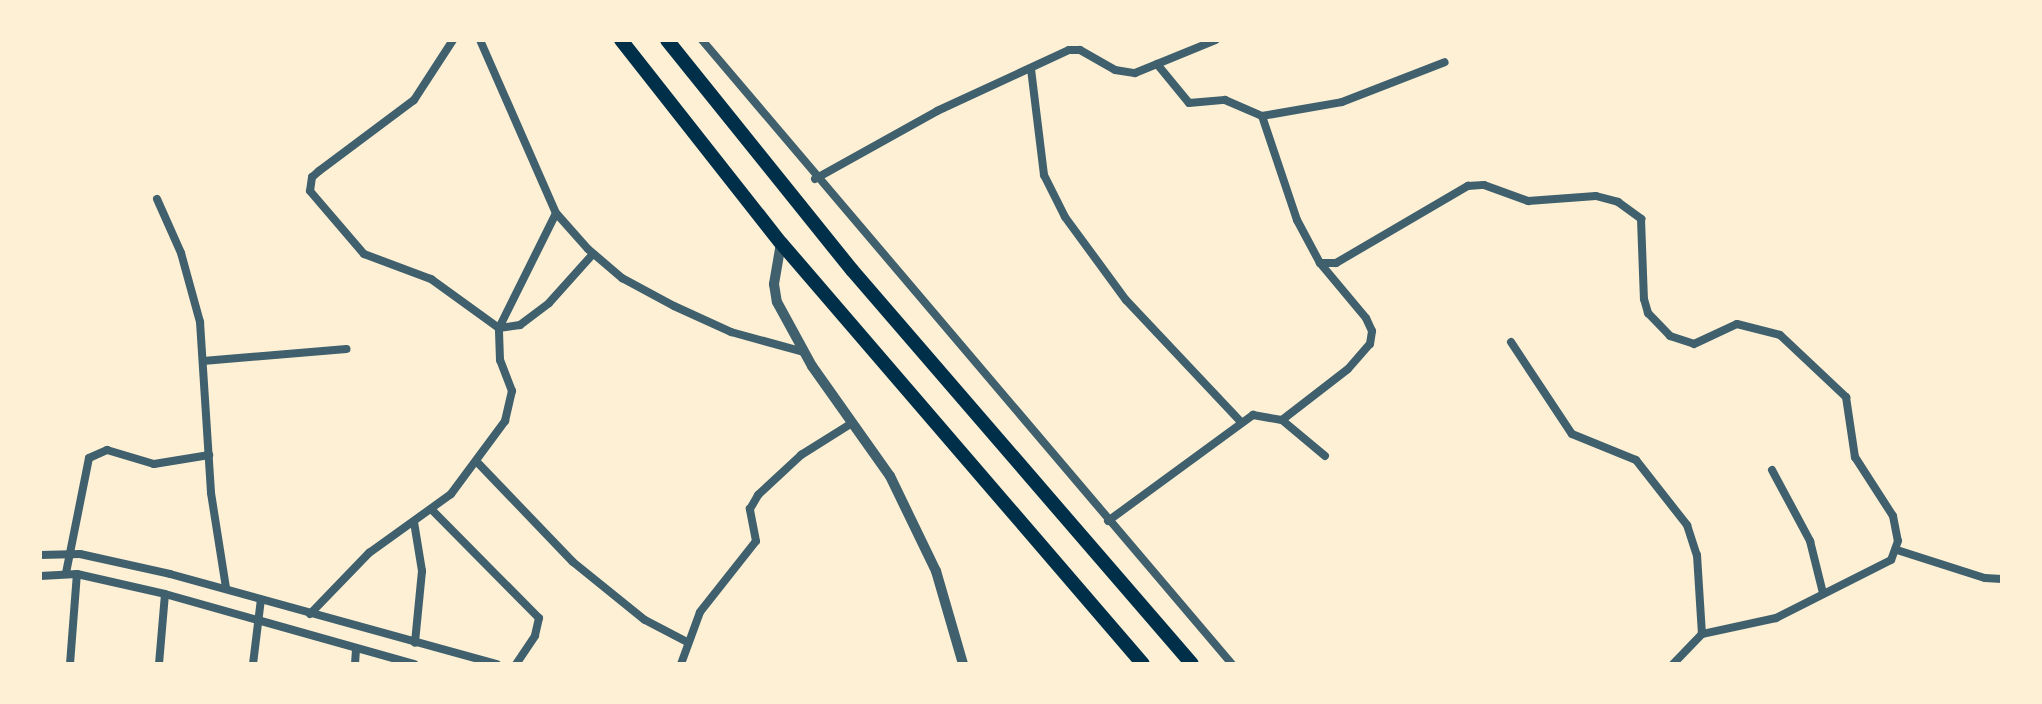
<!DOCTYPE html>
<style>
body{margin:0}
#map{position:relative;width:2042px;height:704px;overflow:hidden;background:#fdf0d5;font-family:Literata,serif}
div>[style]{position:absolute}
.minor>*{height:8px;margin:-4px;padding:0 4px;transform-origin:4px;border-radius:4px;background:#3f606c}
.tertiary>*{height:10px;margin:-5px;padding:0 5px;transform-origin:5px;border-radius:5px;background:#3f606c}
.trunk>*{height:14px;margin:-7px;padding:0 7px;transform-origin:7px;border-radius:7px;background:#003049}
span{translate:-50% -50%;white-space:nowrap;text-align:center;line-height:1.15;-webkit-text-stroke:8px #fdf0d5;paint-order:stroke}
.frame{position:absolute;inset:0;border:42px solid #fdf0d5;pointer-events:none}
</style>
<div id="map">
<div class="minor">
<i style="left:453px;top:40px;width:72px;rotate:123deg"></i>
<i style="left:414px;top:100px;width:119px;rotate:143.2deg"></i>
<i style="left:319px;top:171px;width:9px;rotate:139deg"></i>
<i style="left:312px;top:177px;width:14px;rotate:98deg"></i>
<i style="left:310px;top:191px;width:83px;rotate:49.4deg"></i>
<i style="left:364px;top:254px;width:72px;rotate:20.5deg"></i>
<i style="left:431px;top:279px;width:84px;rotate:35.8deg"></i>
<i style="left:499px;top:328px;width:21px;rotate:-8deg"></i>
<i style="left:520px;top:325px;width:36px;rotate:-37deg"></i>
<i style="left:549px;top:303px;width:66px;rotate:-48.1deg"></i>
<i style="left:480px;top:40px;width:189px;rotate:66.3deg"></i>
<i style="left:556px;top:213px;width:48px;rotate:48.4deg"></i>
<i style="left:588px;top:249px;width:45px;rotate:40.5deg"></i>
<i style="left:622px;top:278px;width:59px;rotate:28.3deg"></i>
<i style="left:674px;top:306px;width:63px;rotate:24.5deg"></i>
<i style="left:731px;top:332px;width:76px;rotate:15.3deg"></i>
<i style="left:702px;top:40px;width:819px;rotate:49.66deg"></i>
<i style="left:1157px;top:64px;width:50px;rotate:50.6deg"></i>
<i style="left:1189px;top:103px;width:36px;rotate:-5deg"></i>
<i style="left:1225px;top:100px;width:40px;rotate:23.4deg"></i>
<i style="left:1262px;top:116px;width:110px;rotate:71.4deg"></i>
<i style="left:1297px;top:220px;width:49px;rotate:61.9deg"></i>
<i style="left:1320px;top:263px;width:16px"></i>
<i style="left:1336px;top:263px;width:153px;rotate:-30.3deg"></i>
<i style="left:1468px;top:186px;width:16px;rotate:-4deg"></i>
<i style="left:1484px;top:185px;width:47px;rotate:20deg"></i>
<i style="left:1528px;top:201px;width:68px;rotate:-4.2deg"></i>
<i style="left:1596px;top:196px;width:23px;rotate:15deg"></i>
<i style="left:1618px;top:202px;width:29px;rotate:36deg"></i>
<i style="left:1641px;top:219px;width:80px;rotate:87.9deg"></i>
<i style="left:1644px;top:299px;width:15px;rotate:74deg"></i>
<i style="left:1648px;top:313px;width:32px;rotate:46deg"></i>
<i style="left:1670px;top:336px;width:25px;rotate:18deg"></i>
<i style="left:1694px;top:344px;width:47px;rotate:-24.9deg"></i>
<i style="left:1737px;top:324px;width:44px;rotate:14.3deg"></i>
<i style="left:1780px;top:335px;width:91px;rotate:43.2deg"></i>
<i style="left:1846px;top:397px;width:61px;rotate:81.5deg"></i>
<i style="left:1855px;top:457px;width:70px;rotate:57.2deg"></i>
<i style="left:1893px;top:516px;width:25px;rotate:79deg"></i>
<i style="left:1898px;top:541px;width:20px;rotate:110deg"></i>
<i style="left:1891px;top:560px;width:129px;rotate:153.2deg"></i>
<i style="left:1776px;top:618px;width:76px;rotate:167.8deg"></i>
<i style="left:1702px;top:634px;width:42px;rotate:134deg"></i>
<i style="left:1031px;top:69px;width:107px;rotate:83deg"></i>
<i style="left:1044px;top:175px;width:47px;rotate:63.4deg"></i>
<i style="left:1065px;top:217px;width:103px;rotate:53.7deg"></i>
<i style="left:1126px;top:300px;width:166px;rotate:46.7deg"></i>
<i style="left:1262px;top:116px;width:81px;rotate:-9.9deg"></i>
<i style="left:1342px;top:102px;width:110px;rotate:-21.2deg"></i>
<i style="left:815px;top:179px;width:140px;rotate:-29.1deg"></i>
<i style="left:937px;top:111px;width:145px;rotate:-24.8deg"></i>
<i style="left:1069px;top:50px;width:11px"></i>
<i style="left:1080px;top:50px;width:40px;rotate:29.7deg"></i>
<i style="left:1115px;top:70px;width:20px;rotate:9deg"></i>
<i style="left:1135px;top:73px;width:87px;rotate:-22.2deg"></i>
<i style="left:157px;top:199px;width:59px;rotate:66deg"></i>
<i style="left:181px;top:253px;width:72px;rotate:74.6deg"></i>
<i style="left:200px;top:322px;width:171px;rotate:86.3deg"></i>
<i style="left:211px;top:493px;width:96px;rotate:81deg"></i>
<i style="left:1511px;top:342px;width:110px;rotate:56.5deg"></i>
<i style="left:1572px;top:434px;width:69px;rotate:22.1deg"></i>
<i style="left:1636px;top:460px;width:83px;rotate:51.9deg"></i>
<i style="left:1687px;top:525px;width:32px;rotate:72deg"></i>
<i style="left:1697px;top:555px;width:79px;rotate:86.4deg"></i>
<i style="left:203px;top:361px;width:144px;rotate:-4.8deg"></i>
<i style="left:1282px;top:420px;width:83px;rotate:-37.7deg"></i>
<i style="left:1348px;top:369px;width:33px;rotate:-49deg"></i>
<i style="left:1370px;top:344px;width:13px;rotate:-81deg"></i>
<i style="left:1372px;top:331px;width:14px;rotate:-115deg"></i>
<i style="left:1366px;top:318px;width:72px;rotate:-129.9deg"></i>
<i style="left:478px;top:463px;width:137px;rotate:46.2deg"></i>
<i style="left:573px;top:562px;width:92px;rotate:38.9deg"></i>
<i style="left:645px;top:620px;width:47px;rotate:27.6deg"></i>
<i style="left:1772px;top:470px;width:81px;rotate:61.8deg"></i>
<i style="left:1810px;top:541px;width:54px;rotate:76deg"></i>
<i style="left:432px;top:510px;width:152px;rotate:45.3deg"></i>
<i style="left:539px;top:618px;width:18px;rotate:103deg"></i>
<i style="left:535px;top:636px;width:34px;rotate:124deg"></i>
<i style="left:1108px;top:521px;width:180px;rotate:-36.2deg"></i>
<i style="left:1253px;top:415px;width:29px;rotate:10deg"></i>
<i style="left:1282px;top:420px;width:56px;rotate:39.9deg"></i>
<i style="left:414px;top:522px;width:50px;rotate:80.7deg"></i>
<i style="left:422px;top:571px;width:72px;rotate:95.6deg"></i>
<i style="left:1897px;top:550px;width:92px;rotate:17.7deg"></i>
<i style="left:1985px;top:578px;width:17px;rotate:3deg"></i>
<i style="left:40px;top:555px;width:40px;rotate:-1.4deg"></i>
<i style="left:80px;top:554px;width:92px;rotate:12.5deg"></i>
<i style="left:170px;top:574px;width:339px;rotate:15.4deg"></i>
<i style="left:66px;top:573px;width:117px;rotate:-78.7deg"></i>
<i style="left:89px;top:458px;width:20px;rotate:-24deg"></i>
<i style="left:107px;top:450px;width:49px;rotate:16.6deg"></i>
<i style="left:154px;top:464px;width:56px;rotate:-9.3deg"></i>
<i style="left:40px;top:576px;width:37px;rotate:-3deg"></i>
<i style="left:77px;top:574px;width:90px;rotate:12.8deg"></i>
<i style="left:165px;top:594px;width:259px;rotate:15.7deg"></i>
<i style="left:310px;top:614px;width:85px;rotate:-46deg"></i>
<i style="left:369px;top:553px;width:101px;rotate:-35.7deg"></i>
<i style="left:451px;top:494px;width:91px;rotate:-53.5deg"></i>
<i style="left:505px;top:421px;width:31px;rotate:-77deg"></i>
<i style="left:512px;top:391px;width:33px;rotate:-111deg"></i>
<i style="left:500px;top:360px;width:32px;rotate:-92deg"></i>
<i style="left:499px;top:328px;width:128px;rotate:-63.6deg"></i>
<i style="left:70px;top:664px;width:90px;rotate:-85.6deg"></i>
<i style="left:159px;top:664px;width:70px;rotate:-85.1deg"></i>
<i style="left:253px;top:664px;width:65px;rotate:-83deg"></i>
<i style="left:355px;top:664px;width:15px;rotate:-86deg"></i>
<i style="left:681px;top:664px;width:55px;rotate:-69.9deg"></i>
<i style="left:700px;top:612px;width:90px;rotate:-51.7deg"></i>
<i style="left:756px;top:541px;width:33px;rotate:-101deg"></i>
<i style="left:750px;top:509px;width:16px;rotate:-60deg"></i>
<i style="left:758px;top:495px;width:59px;rotate:-42.9deg"></i>
<i style="left:801px;top:455px;width:60px;rotate:-32.1deg"></i>
</div>
<div class="tertiary">
<i style="left:781px;top:243px;width:42px;rotate:99.7deg"></i>
<i style="left:774px;top:284px;width:18px;rotate:81deg"></i>
<i style="left:777px;top:302px;width:73px;rotate:61.3deg"></i>
<i style="left:812px;top:366px;width:135px;rotate:54.7deg"></i>
<i style="left:890px;top:476px;width:106px;rotate:64.2deg"></i>
<i style="left:936px;top:571px;width:97px;rotate:73.8deg"></i>
</div>
<div class="trunk">
<i style="left:621px;top:40px;width:258px;rotate:51.8deg"></i>
<i style="left:781px;top:243px;width:555px;rotate:49.31deg"></i>
<i style="left:667px;top:40px;width:295px;rotate:51.2deg"></i>
<i style="left:852px;top:270px;width:520px;rotate:49.21deg"></i>
</div>
<div class="frame"></div>
</div>
